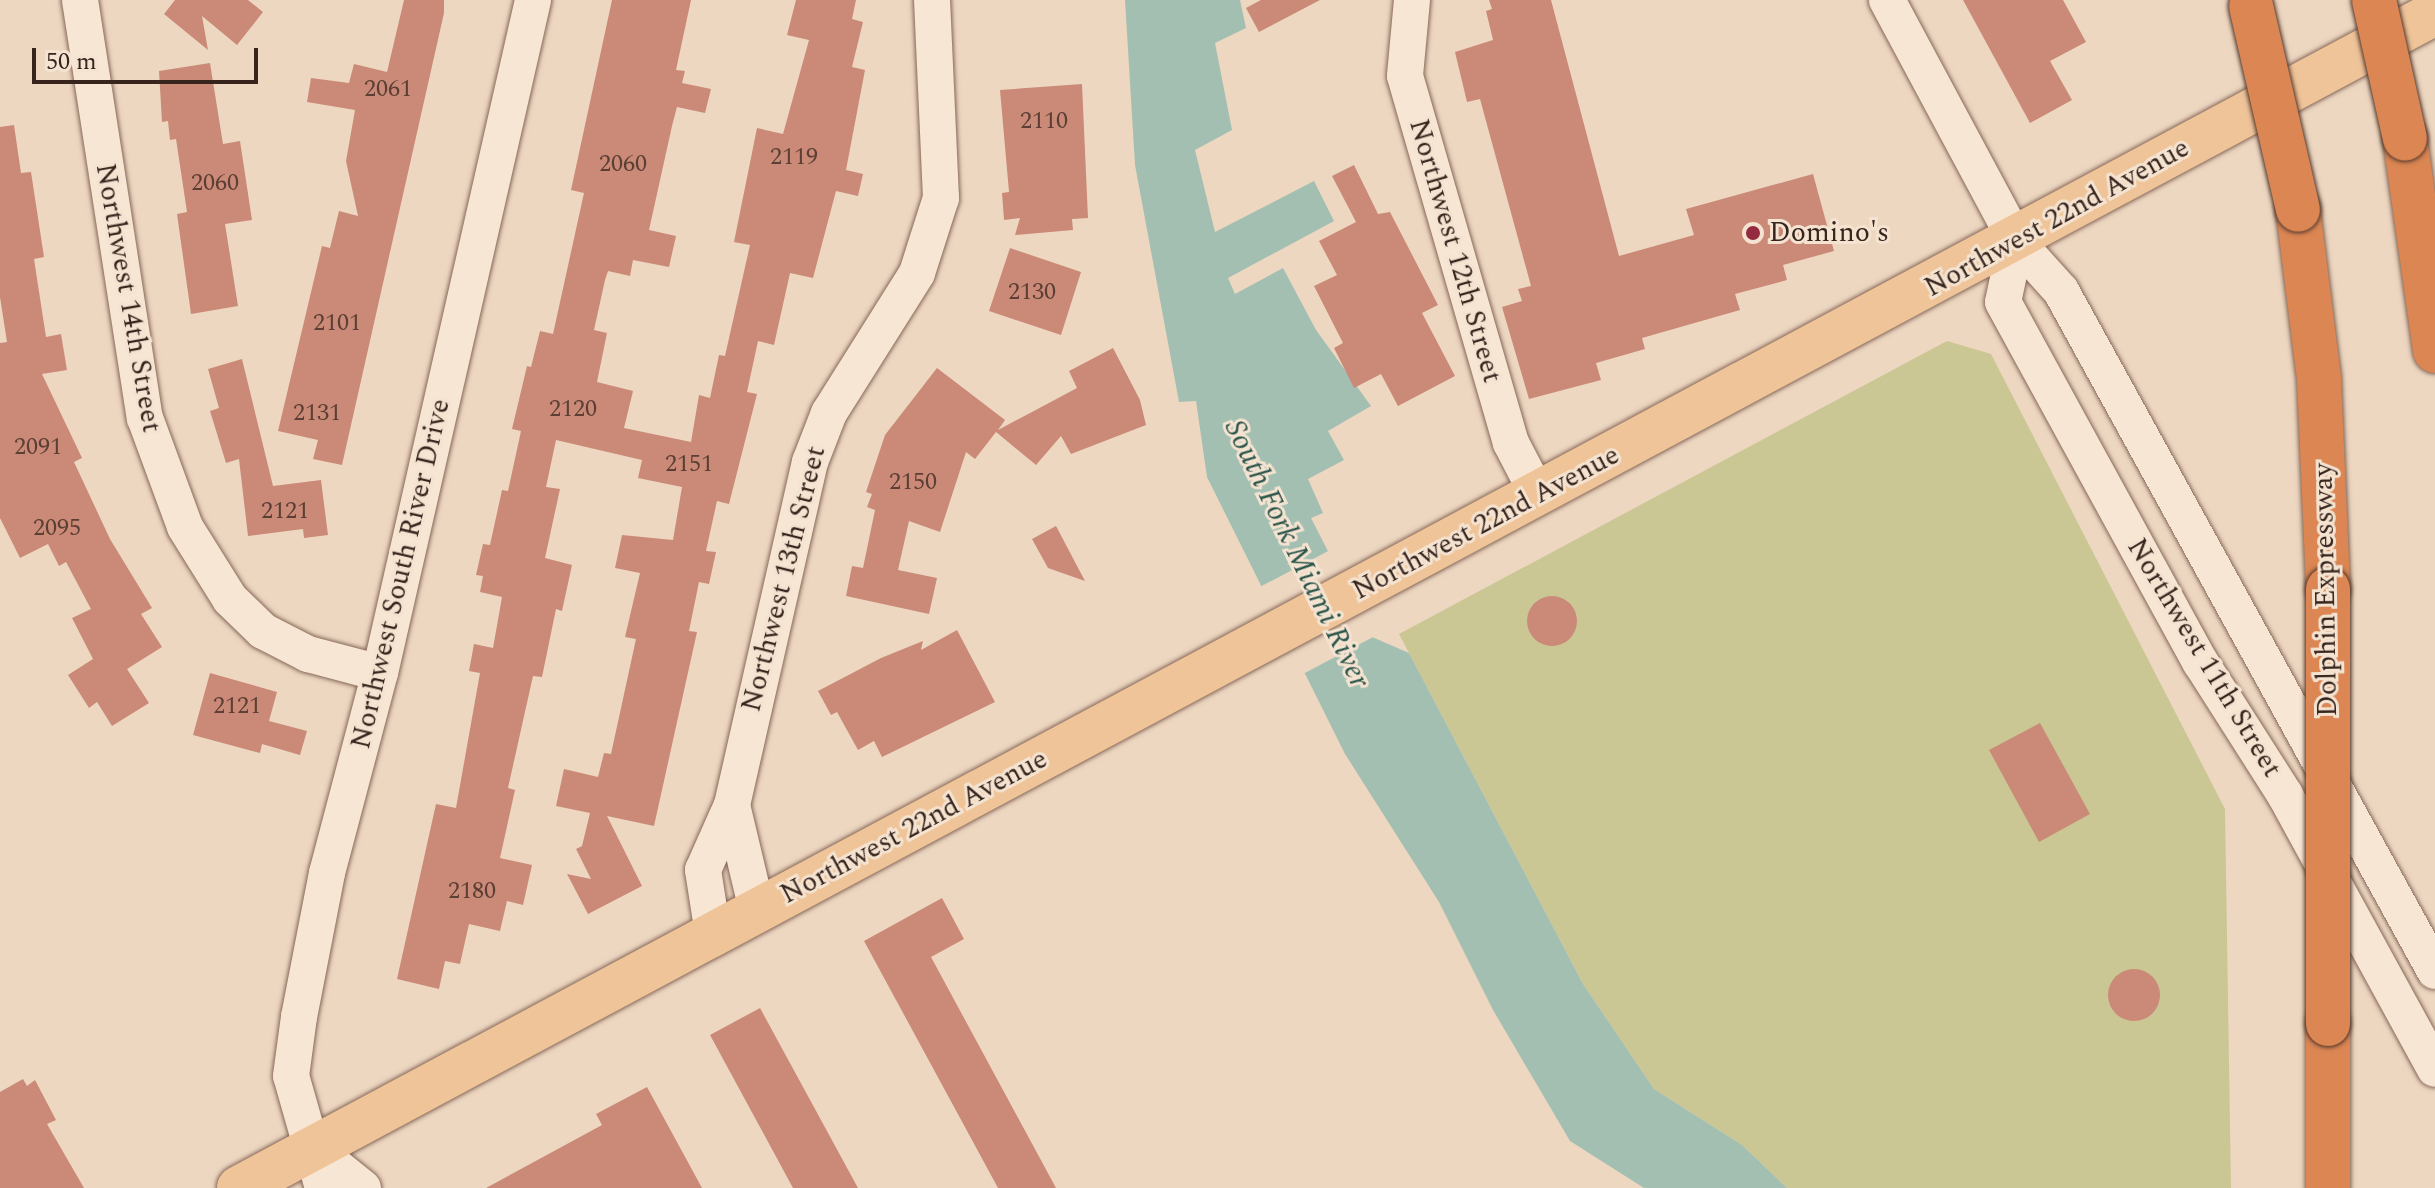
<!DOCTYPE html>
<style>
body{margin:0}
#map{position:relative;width:2435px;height:1188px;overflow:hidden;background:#edd7c1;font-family:Spectral,serif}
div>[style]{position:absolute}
.green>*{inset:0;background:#cac795}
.water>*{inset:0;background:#a3bfb2}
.pier>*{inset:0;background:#edd7c1}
.building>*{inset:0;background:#ca8a77}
.round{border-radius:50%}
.roads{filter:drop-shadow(0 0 2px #866859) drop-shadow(0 0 2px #866859)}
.minor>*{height:36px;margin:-18px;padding:0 18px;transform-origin:18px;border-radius:18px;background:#f8e6d4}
.major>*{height:44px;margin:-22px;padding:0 22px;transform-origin:22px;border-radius:22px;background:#f0c499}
.highway>*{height:44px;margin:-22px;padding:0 22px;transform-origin:22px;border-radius:22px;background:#db8653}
.bridges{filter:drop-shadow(0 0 2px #53382d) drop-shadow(0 0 2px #53382d)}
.highway-bridge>*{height:44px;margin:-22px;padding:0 22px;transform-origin:22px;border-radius:22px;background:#db8653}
.dots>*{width:22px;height:22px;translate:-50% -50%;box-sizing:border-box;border:4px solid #f4e3d0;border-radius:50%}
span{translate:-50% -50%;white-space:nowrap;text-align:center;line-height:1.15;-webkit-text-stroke:6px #f4e3d0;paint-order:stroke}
.number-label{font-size:24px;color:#5b3e34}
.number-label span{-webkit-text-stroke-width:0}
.street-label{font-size:28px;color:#36241d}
.poi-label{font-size:28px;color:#36241d}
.left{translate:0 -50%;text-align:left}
.water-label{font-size:30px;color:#2c554b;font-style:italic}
.scale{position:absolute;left:32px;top:48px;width:226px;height:36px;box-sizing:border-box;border:4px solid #36241d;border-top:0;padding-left:10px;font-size:24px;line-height:28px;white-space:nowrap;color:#36241d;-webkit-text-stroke:6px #f4e3d0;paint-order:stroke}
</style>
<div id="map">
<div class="green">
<i style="clip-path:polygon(1947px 341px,1991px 354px,2225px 809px,2231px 1188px,1787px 1188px,1742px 1145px,1654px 1089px,1583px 984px,1399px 634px)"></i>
</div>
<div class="water">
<i style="clip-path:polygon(1125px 0,1240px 0,1246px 28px,1215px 43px,1232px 130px,1195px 150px,1215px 232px,1314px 181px,1334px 221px,1228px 278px,1235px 294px,1283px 268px,1316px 330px,1371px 406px,1328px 431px,1344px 460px,1308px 479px,1323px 513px,1311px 518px,1372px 637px,1409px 653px,1583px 984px,1654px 1089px,1742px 1145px,1787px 1188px,1644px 1188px,1570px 1141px,1493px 1010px,1439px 902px,1345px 754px,1207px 477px,1196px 401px,1179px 402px,1135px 165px)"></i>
</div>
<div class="pier">
<i style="clip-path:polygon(1332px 549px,1377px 635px,1301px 675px,1256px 589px)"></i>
</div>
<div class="building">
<i style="clip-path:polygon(175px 0,248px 0,263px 12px,237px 45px,202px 16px,208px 50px,164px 14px)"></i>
<i style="clip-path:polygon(404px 0,444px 0,444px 13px,342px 465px,313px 459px,318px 440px,278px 431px,322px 246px,330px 248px,339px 211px,358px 216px,346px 161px,355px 110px,307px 102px,311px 78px,349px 83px,354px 64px,387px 72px)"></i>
<i style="clip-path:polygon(612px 0,691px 0,676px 70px,685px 71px,682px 83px,711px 89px,705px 113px,677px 107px,672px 126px,649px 230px,676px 236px,669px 267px,633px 260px,630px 276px,608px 271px,605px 280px,594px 330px,607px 333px,597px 382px,633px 391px,624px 428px,691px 442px,699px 395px,710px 398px,719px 355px,725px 356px,750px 245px,734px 242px,757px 128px,783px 134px,809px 40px,787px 35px,796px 0,856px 0,852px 19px,863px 22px,852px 67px,865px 70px,846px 170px,863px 174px,858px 196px,836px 191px,813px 278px,790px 273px,774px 345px,758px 341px,747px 392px,757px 394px,729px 504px,717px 501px,706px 551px,716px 552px,709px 584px,699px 582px,689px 631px,697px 632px,654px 826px,607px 816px,642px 886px,588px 914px,567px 874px,591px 879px,576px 849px,582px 846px,590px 813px,556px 806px,564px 769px,598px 777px,604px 753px,611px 754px,636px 639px,625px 637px,640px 573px,615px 568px,622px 535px,673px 540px,682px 487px,638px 478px,642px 460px,556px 440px,546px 487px,560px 489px,545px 558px,572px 565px,562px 611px,556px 609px,542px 677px,533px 676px,508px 788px,515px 790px,500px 858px,532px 865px,523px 905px,507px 901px,500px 931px,469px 924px,460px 964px,445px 961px,439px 989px,397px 979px,436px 804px,456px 808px,480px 673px,469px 671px,474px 644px,493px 648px,502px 597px,480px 592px,483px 576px,476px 575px,483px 544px,490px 545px,502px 490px,508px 491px,521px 431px,512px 429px,527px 366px,531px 367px,540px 331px,553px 334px,584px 193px,571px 190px)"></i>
<i style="clip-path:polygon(1261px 0,1320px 0,1259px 32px,1246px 8px)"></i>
<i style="clip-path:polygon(1489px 0,1551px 0,1619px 256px,1694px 235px,1686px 209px,1813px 174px,1834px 251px,1783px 265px,1787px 280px,1735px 294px,1740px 310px,1642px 338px,1645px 349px,1596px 363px,1601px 380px,1529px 399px,1502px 307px,1522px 301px,1518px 289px,1531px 286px,1480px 99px,1467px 102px,1455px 52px,1493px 40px,1486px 11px,1492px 9px)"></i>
<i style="clip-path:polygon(1963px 0,2063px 0,2086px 42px,2050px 61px,2072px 100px,2030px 123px)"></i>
<i style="clip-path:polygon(210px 63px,223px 144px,240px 141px,252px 220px,225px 224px,238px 306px,191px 314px,177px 214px,187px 212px,176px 139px,170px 140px,168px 121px,162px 122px,159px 71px)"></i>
<i style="clip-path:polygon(1082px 84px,1088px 218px,1072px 219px,1073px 230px,1015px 235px,1020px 218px,1004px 220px,1002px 193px,1009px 192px,1000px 90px)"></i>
<i style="clip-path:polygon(14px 125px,21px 173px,31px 172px,44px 257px,34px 259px,46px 337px,61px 334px,67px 370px,42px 374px,82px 458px,74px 462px,110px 539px,152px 608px,141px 614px,162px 647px,127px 669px,149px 703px,112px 726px,97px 702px,89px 708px,68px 675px,93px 659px,72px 618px,91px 609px,66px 562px,59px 566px,48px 544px,20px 558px,0 518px,0 343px,7px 342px,0 297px,0 127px)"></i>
<i style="clip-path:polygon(1354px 165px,1378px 214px,1390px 212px,1438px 305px,1422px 313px,1455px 376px,1398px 406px,1381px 374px,1354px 388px,1334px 348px,1343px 343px,1314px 286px,1337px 275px,1319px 241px,1356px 222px,1332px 176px)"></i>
<i style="clip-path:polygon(1010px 248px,1081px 272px,1061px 335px,989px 311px)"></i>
<i style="clip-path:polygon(1113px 348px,1140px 400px,1146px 425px,1071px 454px,1061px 436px,1036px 465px,996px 432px,975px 459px,966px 452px,940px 532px,909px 521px,898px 570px,937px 578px,929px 614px,846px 596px,852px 566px,863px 568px,875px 510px,867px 507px,872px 494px,866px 492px,885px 435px,937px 368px,1005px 420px,998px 430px,1077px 388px,1069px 371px)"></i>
<i style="clip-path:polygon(242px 359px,273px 486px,321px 480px,328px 535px,304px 538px,303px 529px,248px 536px,239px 459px,226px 463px,210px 411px,219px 408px,208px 369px)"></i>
<i style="clip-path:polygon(1056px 526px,1085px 581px,1048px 568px,1032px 539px)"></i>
<i class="round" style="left:1527px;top:596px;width:50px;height:50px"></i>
<i style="clip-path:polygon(957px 630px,995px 702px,882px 757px,874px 741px,858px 750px,837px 712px,831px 715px,818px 691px,881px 658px,923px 641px,921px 650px)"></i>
<i style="clip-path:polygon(210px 673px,277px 692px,269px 721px,307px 731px,300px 755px,262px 744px,260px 753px,193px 735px)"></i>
<i style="clip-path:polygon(2040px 723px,2090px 814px,2039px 842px,1989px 750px)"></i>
<i style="clip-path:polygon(942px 898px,964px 939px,931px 957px,1056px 1188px,998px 1188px,864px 941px)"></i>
<i class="round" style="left:2108px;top:969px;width:52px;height:52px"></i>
<i style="clip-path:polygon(760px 1008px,858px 1188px,793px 1188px,710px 1035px)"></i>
<i style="clip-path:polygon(23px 1079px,27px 1086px,35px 1080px,56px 1120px,47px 1124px,84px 1188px,0 1188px,0 1092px)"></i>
<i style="clip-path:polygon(647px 1087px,702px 1188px,486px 1188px,602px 1125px,596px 1114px)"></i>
</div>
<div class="roads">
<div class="minor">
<i style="left:80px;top:0;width:423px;rotate:81.2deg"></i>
<i style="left:145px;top:418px;width:116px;rotate:69.8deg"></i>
<i style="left:185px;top:527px;width:85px;rotate:58deg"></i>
<i style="left:230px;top:599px;width:46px;rotate:44.1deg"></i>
<i style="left:263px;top:631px;width:51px;rotate:27.1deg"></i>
<i style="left:308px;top:654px;width:74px;rotate:14.8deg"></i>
<i style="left:1412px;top:0;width:76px;rotate:95.3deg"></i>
<i style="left:1405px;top:76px;width:382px;rotate:73.9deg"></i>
<i style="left:1511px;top:443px;width:59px;rotate:62.6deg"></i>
<i style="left:1887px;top:0;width:273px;rotate:61.8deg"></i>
<i style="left:2016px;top:241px;width:67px;rotate:48deg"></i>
<i style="left:2061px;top:291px;width:776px;rotate:61.19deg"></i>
<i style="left:2016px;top:241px;width:62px;rotate:102deg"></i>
<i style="left:2003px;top:302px;width:412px;rotate:61.3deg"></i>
<i style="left:2201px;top:663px;width:156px;rotate:57.5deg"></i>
<i style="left:2285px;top:795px;width:312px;rotate:61.3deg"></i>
<i style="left:757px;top:910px;width:108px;rotate:-103.4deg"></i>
<i style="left:732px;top:805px;width:352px;rotate:-77.2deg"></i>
<i style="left:810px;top:462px;width:53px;rotate:-68.8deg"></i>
<i style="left:829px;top:413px;width:165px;rotate:-57.8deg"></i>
<i style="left:917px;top:273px;width:79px;rotate:-72.3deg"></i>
<i style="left:941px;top:198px;width:198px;rotate:-92.6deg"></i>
<i style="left:713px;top:934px;width:65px;rotate:-98.9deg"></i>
<i style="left:703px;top:870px;width:71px;rotate:-66deg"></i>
<i style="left:313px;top:1148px;width:64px;rotate:38.7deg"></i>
<i style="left:323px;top:1188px;width:116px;rotate:-105.9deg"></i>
<i style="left:291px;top:1076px;width:60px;rotate:-82.3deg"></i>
<i style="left:299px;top:1017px;width:147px;rotate:-79deg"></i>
<i style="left:327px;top:873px;width:207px;rotate:-75.2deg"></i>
<i style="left:380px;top:673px;width:690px;rotate:-77.19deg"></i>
</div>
<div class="major">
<i style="left:239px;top:1188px;width:2491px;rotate:-28.15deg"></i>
</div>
<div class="highway">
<i style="left:2405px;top:139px;width:214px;rotate:81.9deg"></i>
<i style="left:2298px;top:210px;width:170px;rotate:82.9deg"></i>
<i style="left:2319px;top:379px;width:210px;rotate:87.5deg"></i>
<i style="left:2328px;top:1188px;width:164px;rotate:-90deg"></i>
</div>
</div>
<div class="bridges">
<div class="highway-bridge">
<i style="left:2374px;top:0;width:142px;rotate:77.4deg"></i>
<i style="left:2251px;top:6px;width:209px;rotate:77deg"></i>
<i style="left:2328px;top:589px;width:435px;rotate:90deg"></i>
</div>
</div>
<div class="dots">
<i style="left:1753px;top:233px;background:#932a3f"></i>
</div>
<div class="number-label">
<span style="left:388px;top:90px">2061</span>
<span style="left:1044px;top:122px">2110</span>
<span style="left:794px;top:158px">2119</span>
<span style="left:623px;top:165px">2060</span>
<span style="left:215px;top:184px">2060</span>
<span style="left:1032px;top:293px">2130</span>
<span style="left:337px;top:324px">2101</span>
<span style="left:573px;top:410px">2120</span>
<span style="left:317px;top:414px">2131</span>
<span style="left:38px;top:448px">2091</span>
<span style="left:689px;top:465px">2151</span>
<span style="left:913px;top:483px">2150</span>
<span style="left:285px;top:512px">2121</span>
<span style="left:57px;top:529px">2095</span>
<span style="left:237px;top:707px">2121</span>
<span style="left:472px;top:892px">2180</span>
</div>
<div class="street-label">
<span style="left:2057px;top:218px;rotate:-29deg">Northwest 22nd Avenue</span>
<span style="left:1455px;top:251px;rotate:74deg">Northwest 12th Street</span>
<span style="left:128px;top:298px;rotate:80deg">Northwest 14th Street</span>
<span style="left:1486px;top:523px;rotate:-28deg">Northwest 22nd Avenue</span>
<span style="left:401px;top:574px;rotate:-77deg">Northwest South River Drive</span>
<span style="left:784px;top:579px;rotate:-76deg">Northwest 13th Street</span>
<span style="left:2326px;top:590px;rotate:-91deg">Dolphin Expressway</span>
<span style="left:2204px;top:658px;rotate:59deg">Northwest 11th Street</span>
<span style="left:914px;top:827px;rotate:-28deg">Northwest 22nd Avenue</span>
</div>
<div class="poi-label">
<span class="left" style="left:1769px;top:233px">Domino's</span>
</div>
<div class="water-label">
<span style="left:1297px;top:554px;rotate:64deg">South Fork Miami River</span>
</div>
<div class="scale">50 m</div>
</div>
